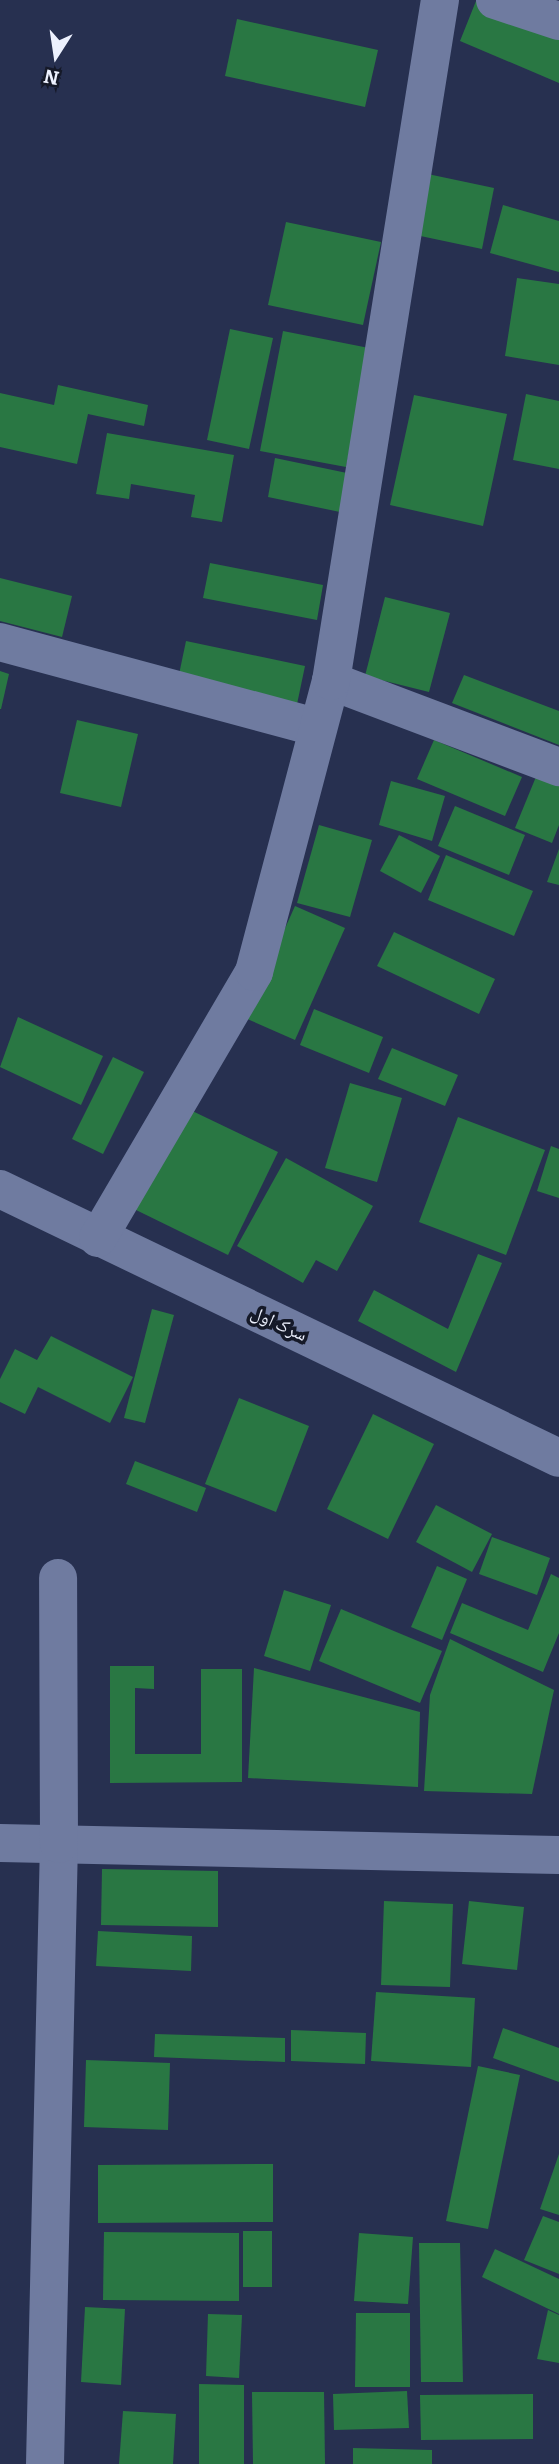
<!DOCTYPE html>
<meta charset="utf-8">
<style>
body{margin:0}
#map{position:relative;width:559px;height:2464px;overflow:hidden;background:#273050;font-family:Bitter,"Noto Naskh Arabic",serif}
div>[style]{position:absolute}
.building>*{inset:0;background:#297743}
.minor>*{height:38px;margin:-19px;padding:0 19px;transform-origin:19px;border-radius:19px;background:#6f7ba0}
span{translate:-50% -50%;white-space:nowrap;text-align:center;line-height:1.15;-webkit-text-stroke:7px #151928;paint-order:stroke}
.street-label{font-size:18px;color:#edf1fe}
.north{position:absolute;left:21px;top:21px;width:70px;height:70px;-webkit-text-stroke:5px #151928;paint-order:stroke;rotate:192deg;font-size:19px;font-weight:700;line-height:28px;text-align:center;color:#edf1fe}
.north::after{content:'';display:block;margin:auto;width:24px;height:32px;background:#edf1fe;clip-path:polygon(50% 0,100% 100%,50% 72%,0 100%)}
</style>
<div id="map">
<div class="building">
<i style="clip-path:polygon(476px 1px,559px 37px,559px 83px,460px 41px)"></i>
<i style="clip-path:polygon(237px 19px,378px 50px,365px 107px,225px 76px)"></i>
<i style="clip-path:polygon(423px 173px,494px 188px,482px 249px,411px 234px)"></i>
<i style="clip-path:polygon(503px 205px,559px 221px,559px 272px,490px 253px)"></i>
<i style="clip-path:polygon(286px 222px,381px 242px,363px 325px,268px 305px)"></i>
<i style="clip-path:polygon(517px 278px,559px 284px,559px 365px,505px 356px)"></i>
<i style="clip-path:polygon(230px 329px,273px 338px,249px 449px,207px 440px)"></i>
<i style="clip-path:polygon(283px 331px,369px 348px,346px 467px,260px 451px)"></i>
<i style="clip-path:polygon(58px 385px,148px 405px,144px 426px,88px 414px,77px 464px,0 447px,0 393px,54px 405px)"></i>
<i style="clip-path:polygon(526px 394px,559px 401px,559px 469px,513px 460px)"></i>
<i style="clip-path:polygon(414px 395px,507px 414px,483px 526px,390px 505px)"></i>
<i style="clip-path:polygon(107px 433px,234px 455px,222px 522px,191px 517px,195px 495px,131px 484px,129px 499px,96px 494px)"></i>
<i style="clip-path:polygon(275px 458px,347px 473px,340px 512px,268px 497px)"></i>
<i style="clip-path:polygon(210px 563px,323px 585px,317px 620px,203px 598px)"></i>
<i style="clip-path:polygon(0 578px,72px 596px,62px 637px,0 621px)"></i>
<i style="clip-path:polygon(385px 597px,450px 613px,429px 692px,365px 676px)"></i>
<i style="clip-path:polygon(186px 641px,305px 666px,296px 709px,177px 684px)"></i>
<i style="clip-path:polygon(0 671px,9px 674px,1px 709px,0 709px)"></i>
<i style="clip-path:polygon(464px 675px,559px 711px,559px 745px,452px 703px)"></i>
<i style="clip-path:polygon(77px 720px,138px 734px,121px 807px,60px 793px)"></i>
<i style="clip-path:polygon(434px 740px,522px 777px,505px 816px,417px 779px)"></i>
<i style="clip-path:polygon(540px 767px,559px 774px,559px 825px,552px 843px,515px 828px)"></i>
<i style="clip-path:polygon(391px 781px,445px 796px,432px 841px,379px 825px)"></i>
<i style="clip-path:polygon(455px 806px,525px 835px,509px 875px,438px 846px)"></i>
<i style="clip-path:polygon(319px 825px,372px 840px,350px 917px,297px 903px)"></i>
<i style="clip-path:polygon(399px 835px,440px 856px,421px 893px,380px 871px)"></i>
<i style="clip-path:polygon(559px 849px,559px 885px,547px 882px)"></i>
<i style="clip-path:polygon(446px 855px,533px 891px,514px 936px,428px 900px)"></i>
<i style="clip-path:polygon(295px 906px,345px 928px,295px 1040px,245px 1018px)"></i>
<i style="clip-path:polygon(394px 932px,495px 979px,479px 1014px,377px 966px)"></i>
<i style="clip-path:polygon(314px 1009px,383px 1037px,369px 1073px,300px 1045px)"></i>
<i style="clip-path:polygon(18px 1017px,103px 1056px,81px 1105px,0 1067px)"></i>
<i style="clip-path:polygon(392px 1048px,458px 1075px,445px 1106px,378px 1079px)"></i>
<i style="clip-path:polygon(113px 1057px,144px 1072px,103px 1154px,72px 1139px)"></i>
<i style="clip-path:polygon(350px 1083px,402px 1098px,377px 1182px,325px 1168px)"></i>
<i style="clip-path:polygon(184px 1107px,278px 1152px,228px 1255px,134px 1209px)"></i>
<i style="clip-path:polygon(458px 1117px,545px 1150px,506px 1255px,419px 1222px)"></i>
<i style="clip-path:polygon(551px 1146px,559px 1149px,559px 1198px,537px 1191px)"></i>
<i style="clip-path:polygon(286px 1158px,373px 1206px,337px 1271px,316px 1260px,303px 1283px,237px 1246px)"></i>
<i style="clip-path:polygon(478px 1254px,502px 1263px,456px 1372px,358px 1321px,374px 1290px,448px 1329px)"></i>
<i style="clip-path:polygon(152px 1309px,174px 1315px,145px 1423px,124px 1418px)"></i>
<i style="clip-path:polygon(51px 1336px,133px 1377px,110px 1423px,38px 1387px,25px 1414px,0 1402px,0 1379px,15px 1349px,37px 1360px)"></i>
<i style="clip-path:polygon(239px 1398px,309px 1426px,276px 1512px,205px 1484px)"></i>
<i style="clip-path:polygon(373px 1414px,434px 1444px,388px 1539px,327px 1509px)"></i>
<i style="clip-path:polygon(135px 1461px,206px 1488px,197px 1512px,126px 1484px)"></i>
<i style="clip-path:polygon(436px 1505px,492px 1534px,472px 1572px,416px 1542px)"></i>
<i style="clip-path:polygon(492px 1537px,550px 1558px,537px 1595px,479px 1574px)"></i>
<i style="clip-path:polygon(437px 1566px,467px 1579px,442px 1640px,411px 1627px)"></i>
<i style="clip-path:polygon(551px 1574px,559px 1578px,559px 1633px,543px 1672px,450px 1633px,462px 1603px,528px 1630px)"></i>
<i style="clip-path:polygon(284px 1590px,331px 1605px,310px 1671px,264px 1656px)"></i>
<i style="clip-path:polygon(341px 1609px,442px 1651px,420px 1703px,319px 1661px)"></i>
<i style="clip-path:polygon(450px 1639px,554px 1690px,532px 1794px,424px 1791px,430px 1695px)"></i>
<i style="clip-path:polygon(110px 1666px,154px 1666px,154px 1689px,135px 1688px,135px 1754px,201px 1754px,201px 1669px,242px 1669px,242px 1782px,110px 1783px)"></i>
<i style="clip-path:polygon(254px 1668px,420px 1712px,418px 1787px,248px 1778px)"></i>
<i style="clip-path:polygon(102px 1869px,218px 1871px,218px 1927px,101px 1925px)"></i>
<i style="clip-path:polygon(384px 1901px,453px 1904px,450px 1987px,381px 1985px)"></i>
<i style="clip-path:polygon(469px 1901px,524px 1907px,517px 1970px,462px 1964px)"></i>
<i style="clip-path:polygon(98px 1931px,192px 1936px,191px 1971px,96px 1966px)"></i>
<i style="clip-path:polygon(376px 1992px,475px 1998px,471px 2067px,371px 2061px)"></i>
<i style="clip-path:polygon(503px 2028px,559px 2048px,559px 2082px,493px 2058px)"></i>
<i style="clip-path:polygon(291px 2030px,366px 2033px,365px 2064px,291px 2061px)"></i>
<i style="clip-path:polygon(155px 2034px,285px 2038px,285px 2062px,154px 2057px)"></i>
<i style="clip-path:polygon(86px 2060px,170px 2063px,168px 2130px,84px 2127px)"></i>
<i style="clip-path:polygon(478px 2066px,520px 2075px,488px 2229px,446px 2221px)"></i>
<i style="clip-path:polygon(559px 2154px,559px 2215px,540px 2209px)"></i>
<i style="clip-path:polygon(273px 2164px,273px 2222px,98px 2223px,98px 2165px)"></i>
<i style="clip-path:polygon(543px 2216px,559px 2222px,559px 2274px,524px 2260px)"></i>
<i style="clip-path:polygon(243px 2231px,272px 2231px,272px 2287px,243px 2287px)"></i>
<i style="clip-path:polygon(104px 2232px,239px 2233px,239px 2301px,103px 2300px)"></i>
<i style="clip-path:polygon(359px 2233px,413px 2237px,408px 2304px,354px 2301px)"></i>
<i style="clip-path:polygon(419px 2243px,460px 2243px,463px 2382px,421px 2382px)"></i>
<i style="clip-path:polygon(495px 2249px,559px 2279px,559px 2314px,482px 2277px)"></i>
<i style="clip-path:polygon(85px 2307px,125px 2309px,121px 2385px,81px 2382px)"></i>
<i style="clip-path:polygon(548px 2310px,559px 2315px,559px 2363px,537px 2359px)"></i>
<i style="clip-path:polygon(356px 2313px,410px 2313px,410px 2387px,355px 2387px)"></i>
<i style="clip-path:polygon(208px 2314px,242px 2315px,239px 2378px,206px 2376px)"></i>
<i style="clip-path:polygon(199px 2384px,244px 2385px,244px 2464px,199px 2464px)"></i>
<i style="clip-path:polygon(407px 2391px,409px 2428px,334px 2430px,333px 2394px)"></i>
<i style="clip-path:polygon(252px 2392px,324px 2392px,325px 2464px,253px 2464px)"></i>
<i style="clip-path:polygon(533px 2394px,533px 2439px,421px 2440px,420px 2395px)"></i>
<i style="clip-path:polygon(123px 2411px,176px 2414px,173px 2464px,119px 2464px)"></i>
<i style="clip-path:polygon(353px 2448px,432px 2450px,432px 2464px,353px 2464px)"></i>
</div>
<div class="minor">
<i style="left:495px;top:0;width:67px;rotate:18.2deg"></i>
<i style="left:0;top:642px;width:329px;rotate:15.1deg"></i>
<i style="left:331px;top:681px;width:244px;rotate:20.7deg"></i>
<i style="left:0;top:1189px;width:620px;rotate:25.7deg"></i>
<i style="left:98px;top:1238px;width:308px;rotate:-59.6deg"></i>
<i style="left:254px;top:972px;width:301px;rotate:-75.2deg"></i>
<i style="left:331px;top:681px;width:690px;rotate:-80.91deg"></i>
<i style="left:0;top:1843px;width:559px;rotate:1.23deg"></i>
<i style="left:45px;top:2464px;width:620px;rotate:-88.71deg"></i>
<i style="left:59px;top:1844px;width:266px;rotate:-90.2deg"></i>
</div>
<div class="street-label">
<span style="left:279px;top:1324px;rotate:25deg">سرک اول</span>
</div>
<div class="north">N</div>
</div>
